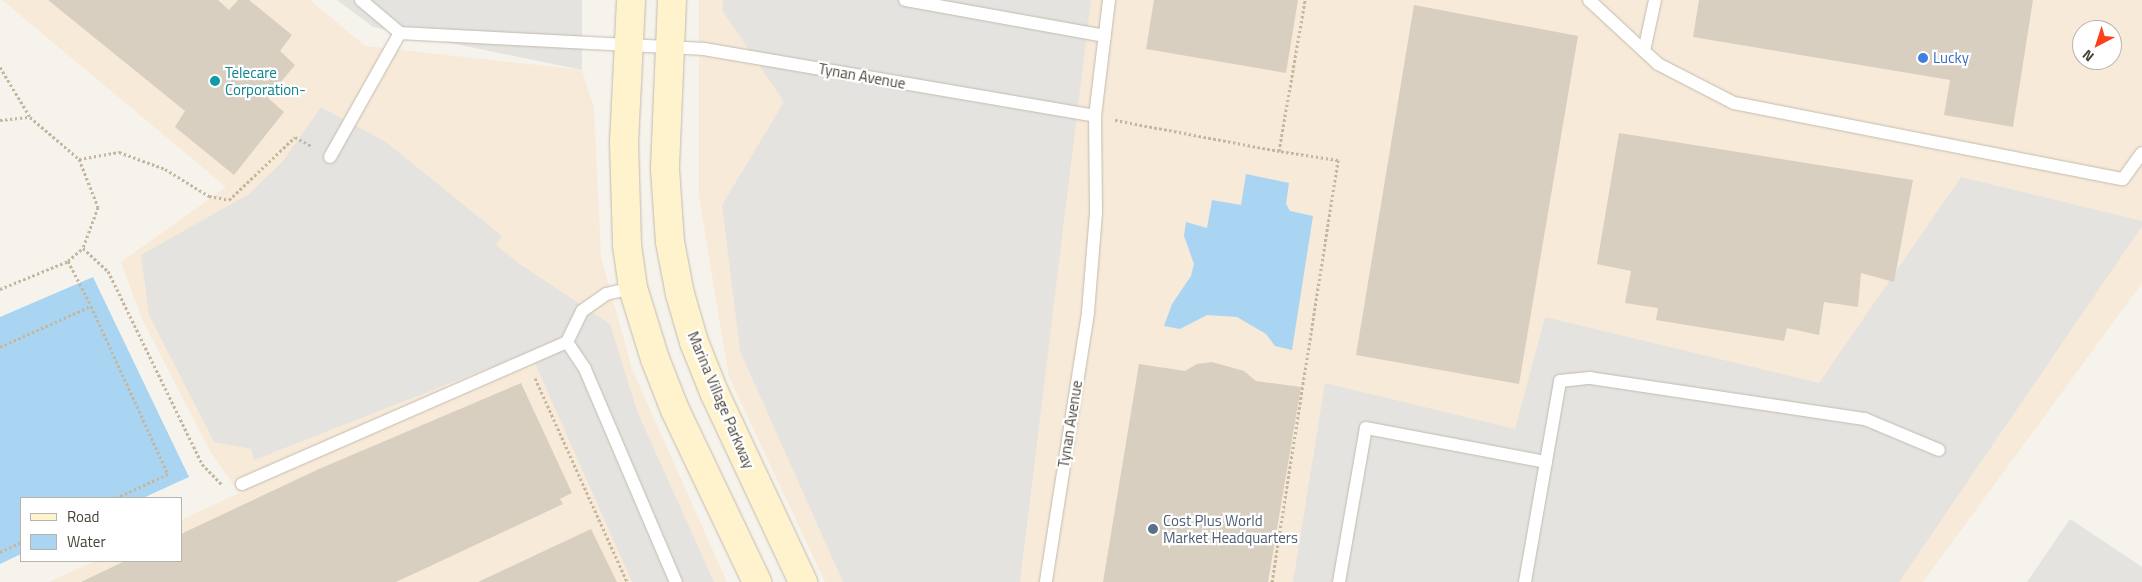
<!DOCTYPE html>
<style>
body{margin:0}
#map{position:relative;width:2142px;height:582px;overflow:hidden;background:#f6f3ec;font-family:"Titillium Web",sans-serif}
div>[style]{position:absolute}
.commercial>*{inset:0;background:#f7ead8}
.parking>*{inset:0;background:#e5e3e0}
.water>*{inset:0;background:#a9d4f2}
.building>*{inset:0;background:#d8cfc1}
.path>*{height:3px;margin-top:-1.5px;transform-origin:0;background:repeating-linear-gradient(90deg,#c4b79f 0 2.5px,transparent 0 5px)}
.roads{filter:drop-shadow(0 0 1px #c2bbae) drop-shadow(0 0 1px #c2bbae)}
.lane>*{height:12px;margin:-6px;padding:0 6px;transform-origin:6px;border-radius:6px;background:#fff}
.secondary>*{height:28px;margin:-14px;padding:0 14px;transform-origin:14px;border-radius:14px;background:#fff3cd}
.dots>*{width:14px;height:14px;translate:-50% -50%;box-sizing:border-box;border:2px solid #fff;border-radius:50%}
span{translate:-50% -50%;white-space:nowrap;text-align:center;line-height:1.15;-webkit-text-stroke:4.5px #fff;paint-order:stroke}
.shop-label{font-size:15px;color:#366cbe}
.left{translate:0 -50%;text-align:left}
.culture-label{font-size:15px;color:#0d838f}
.street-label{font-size:15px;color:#4b4439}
.service-label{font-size:15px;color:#4e5e75}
.legend{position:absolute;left:20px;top:497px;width:162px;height:65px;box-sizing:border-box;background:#fff;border:1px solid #b7b4b0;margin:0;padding:6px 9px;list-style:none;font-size:15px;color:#4b4439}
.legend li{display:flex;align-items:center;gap:10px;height:25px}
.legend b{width:25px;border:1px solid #b7b4b0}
.north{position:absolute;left:2072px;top:20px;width:50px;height:50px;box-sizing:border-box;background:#fff;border:1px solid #b7b4b0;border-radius:50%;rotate:220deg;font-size:14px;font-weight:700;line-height:20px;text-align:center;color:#4b4439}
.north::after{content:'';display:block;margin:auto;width:18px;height:22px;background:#fc3f1d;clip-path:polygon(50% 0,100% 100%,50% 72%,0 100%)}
</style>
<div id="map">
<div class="commercial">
<i style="clip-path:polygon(2px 0,310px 0,365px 46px,582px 70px,594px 108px,601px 257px,632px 369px,727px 582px,49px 582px,95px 561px,181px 561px,181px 520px,239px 493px,210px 451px,142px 319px,121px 262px,226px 187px)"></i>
<i style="clip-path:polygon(evenodd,699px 0,2142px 0,2142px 283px,1923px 582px,825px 582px,729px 377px,699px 196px,699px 0,2082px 30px,2112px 30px,2112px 60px,2082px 60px,2082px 30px)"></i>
</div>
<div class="parking">
<i style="clip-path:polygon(337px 0,582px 0,582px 70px,373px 27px)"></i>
<i style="clip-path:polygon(723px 0,1091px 0,1020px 582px,843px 582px,740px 351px,722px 205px,784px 102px,722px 10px)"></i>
<i style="clip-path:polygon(321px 107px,386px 142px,502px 236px,496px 245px,518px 263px,610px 324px,637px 411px,714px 582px,632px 582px,530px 352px,254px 460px,251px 449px,214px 442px,149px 315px,141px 255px,249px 194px,283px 161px)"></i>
<i style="clip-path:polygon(1961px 177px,2142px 221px,2142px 226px,1899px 582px,1293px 582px,1325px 383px,1515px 429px,1545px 317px,1819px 383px)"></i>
<i style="clip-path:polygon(2070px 519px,2142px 567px,2142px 582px,2027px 582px)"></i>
</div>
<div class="water">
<i style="clip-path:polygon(1246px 174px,1289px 183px,1286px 204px,1290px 211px,1313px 216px,1292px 350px,1275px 346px,1266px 334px,1237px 317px,1207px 315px,1180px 329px,1164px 326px,1172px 304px,1191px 276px,1194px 264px,1184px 236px,1186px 222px,1207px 228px,1212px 200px,1241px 205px)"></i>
<i style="clip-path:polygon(93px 277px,189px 477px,143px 498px,21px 498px,21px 554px,0 564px,0 317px)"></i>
</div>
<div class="building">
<i style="clip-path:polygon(48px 0,218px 0,229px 10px,238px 0,249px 0,292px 35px,280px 51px,295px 65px,268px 98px,284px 112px,234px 175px,175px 127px,185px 111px)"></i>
<i style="clip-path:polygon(1154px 0,1298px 0,1286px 73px,1146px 49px)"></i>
<i style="clip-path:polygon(1699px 0,2033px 0,2013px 127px,1944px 115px,1950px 80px,1693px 37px)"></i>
<i style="clip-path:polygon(1414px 5px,1578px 36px,1519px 384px,1356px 355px)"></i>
<i style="clip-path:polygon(1619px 133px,1913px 180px,1894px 282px,1861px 273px,1858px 307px,1824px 302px,1819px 335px,1787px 328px,1784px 341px,1656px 320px,1658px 308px,1625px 303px,1631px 271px,1597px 264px)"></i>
<i style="clip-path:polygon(1212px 362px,1244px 371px,1256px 381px,1301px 387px,1268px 582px,1103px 582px,1139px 364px,1185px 371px,1197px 364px)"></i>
<i style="clip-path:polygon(521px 383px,572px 493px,560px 499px,563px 504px,396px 582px,81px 582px,125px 561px,181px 561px,181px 534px,319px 469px)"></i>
<i style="clip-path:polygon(591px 529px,617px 582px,478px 582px)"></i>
</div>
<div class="path">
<i style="left:0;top:67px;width:58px;rotate:59deg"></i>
<i style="left:30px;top:117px;width:65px;rotate:40.6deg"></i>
<i style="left:79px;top:159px;width:52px;rotate:68.4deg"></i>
<i style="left:98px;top:207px;width:44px;rotate:110.1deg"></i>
<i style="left:83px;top:248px;width:34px;rotate:43deg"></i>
<i style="left:108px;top:271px;width:215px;rotate:64deg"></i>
<i style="left:202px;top:464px;width:28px;rotate:46deg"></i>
<i style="left:0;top:120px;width:30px;rotate:-6deg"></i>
<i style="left:1115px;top:120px;width:167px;rotate:10.7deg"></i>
<i style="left:1279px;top:151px;width:153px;rotate:-80.2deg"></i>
<i style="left:79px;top:159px;width:41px;rotate:-9.9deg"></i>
<i style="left:119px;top:152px;width:49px;rotate:20.3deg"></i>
<i style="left:165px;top:169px;width:52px;rotate:31.5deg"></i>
<i style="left:209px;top:196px;width:20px;rotate:11deg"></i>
<i style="left:229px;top:200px;width:91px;rotate:-43.7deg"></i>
<i style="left:295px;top:137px;width:18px;rotate:29deg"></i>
<i style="left:68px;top:261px;width:51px;rotate:62.9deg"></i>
<i style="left:0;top:289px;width:74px;rotate:-22.4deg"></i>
<i style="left:68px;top:261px;width:20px;rotate:-41deg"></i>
<i style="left:0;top:347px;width:100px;rotate:-24.3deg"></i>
<i style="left:91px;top:306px;width:185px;rotate:65.4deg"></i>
<i style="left:168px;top:474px;width:57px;rotate:155.2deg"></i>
<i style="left:535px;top:378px;width:224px;rotate:65.7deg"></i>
<i style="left:0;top:552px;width:23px;rotate:-25deg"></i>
<i style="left:1272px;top:582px;width:427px;rotate:-81.1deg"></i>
<i style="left:1338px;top:160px;width:60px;rotate:-171.3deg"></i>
</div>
<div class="roads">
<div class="lane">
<i style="left:361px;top:0;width:51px;rotate:40.2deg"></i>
<i style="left:400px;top:33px;width:304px;rotate:3deg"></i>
<i style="left:704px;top:49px;width:397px;rotate:9.7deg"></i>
<i style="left:1095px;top:116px;width:97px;rotate:89.4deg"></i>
<i style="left:1096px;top:213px;width:100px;rotate:94.6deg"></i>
<i style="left:1088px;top:313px;width:272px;rotate:98.9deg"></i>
<i style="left:905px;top:0;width:203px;rotate:10.2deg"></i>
<i style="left:1589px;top:0;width:94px;rotate:42.8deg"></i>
<i style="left:1658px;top:64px;width:85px;rotate:27.2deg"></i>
<i style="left:1734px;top:103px;width:396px;rotate:11.1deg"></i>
<i style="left:2123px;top:179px;width:32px;rotate:-54deg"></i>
<i style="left:1644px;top:51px;width:52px;rotate:-77.8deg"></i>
<i style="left:1095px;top:116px;width:117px;rotate:-83.1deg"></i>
<i style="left:330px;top:157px;width:142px;rotate:-60.6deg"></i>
<i style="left:567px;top:342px;width:34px;rotate:-64deg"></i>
<i style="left:582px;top:311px;width:29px;rotate:-35deg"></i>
<i style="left:606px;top:294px;width:28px;rotate:-13deg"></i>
<i style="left:242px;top:484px;width:355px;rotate:-23.6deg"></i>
<i style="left:567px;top:342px;width:32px;rotate:56deg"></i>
<i style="left:585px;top:369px;width:232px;rotate:66.9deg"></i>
<i style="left:1339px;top:582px;width:156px;rotate:-80.1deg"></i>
<i style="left:1366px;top:428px;width:183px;rotate:10.7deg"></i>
<i style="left:1525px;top:582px;width:204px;rotate:-80.1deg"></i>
<i style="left:1560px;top:381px;width:30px;rotate:-6deg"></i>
<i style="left:1590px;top:378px;width:278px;rotate:8.5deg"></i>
<i style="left:1865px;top:419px;width:80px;rotate:22.7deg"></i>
</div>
<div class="secondary">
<i style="left:631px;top:0;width:142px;rotate:92.8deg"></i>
<i style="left:624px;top:142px;width:103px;rotate:88.3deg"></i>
<i style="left:627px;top:245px;width:43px;rotate:82.1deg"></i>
<i style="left:633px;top:288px;width:74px;rotate:72.8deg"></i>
<i style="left:655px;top:359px;width:55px;rotate:68.6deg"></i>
<i style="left:675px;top:410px;width:191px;rotate:64.5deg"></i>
<i style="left:672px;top:0;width:169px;rotate:92.4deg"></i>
<i style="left:665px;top:169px;width:73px;rotate:86.1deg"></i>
<i style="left:670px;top:242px;width:53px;rotate:79.1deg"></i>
<i style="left:680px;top:294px;width:50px;rotate:73.7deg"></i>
<i style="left:694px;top:342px;width:54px;rotate:68.2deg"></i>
<i style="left:714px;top:392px;width:210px;rotate:64.9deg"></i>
</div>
</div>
<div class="dots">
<i style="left:1923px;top:58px;background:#3f7fe0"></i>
<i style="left:215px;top:81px;background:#0f9aa8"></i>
<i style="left:1153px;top:529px;background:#5c6f8a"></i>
</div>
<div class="shop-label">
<span class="left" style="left:1933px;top:58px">Lucky</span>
</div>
<div class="culture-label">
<span class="left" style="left:225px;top:81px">Telecare<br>Corporation-</span>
</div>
<div class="street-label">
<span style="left:862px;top:76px;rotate:10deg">Tynan Avenue</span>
<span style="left:721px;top:400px;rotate:67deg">Marina Village Parkway</span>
<span style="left:1070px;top:424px;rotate:-81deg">Tynan Avenue</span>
</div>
<div class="service-label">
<span class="left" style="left:1163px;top:529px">Cost Plus World<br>Market Headquarters</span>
</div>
<ul class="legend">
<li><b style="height:6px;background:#fff3cd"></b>Road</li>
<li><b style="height:14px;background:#a9d4f2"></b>Water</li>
</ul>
<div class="north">N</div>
</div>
